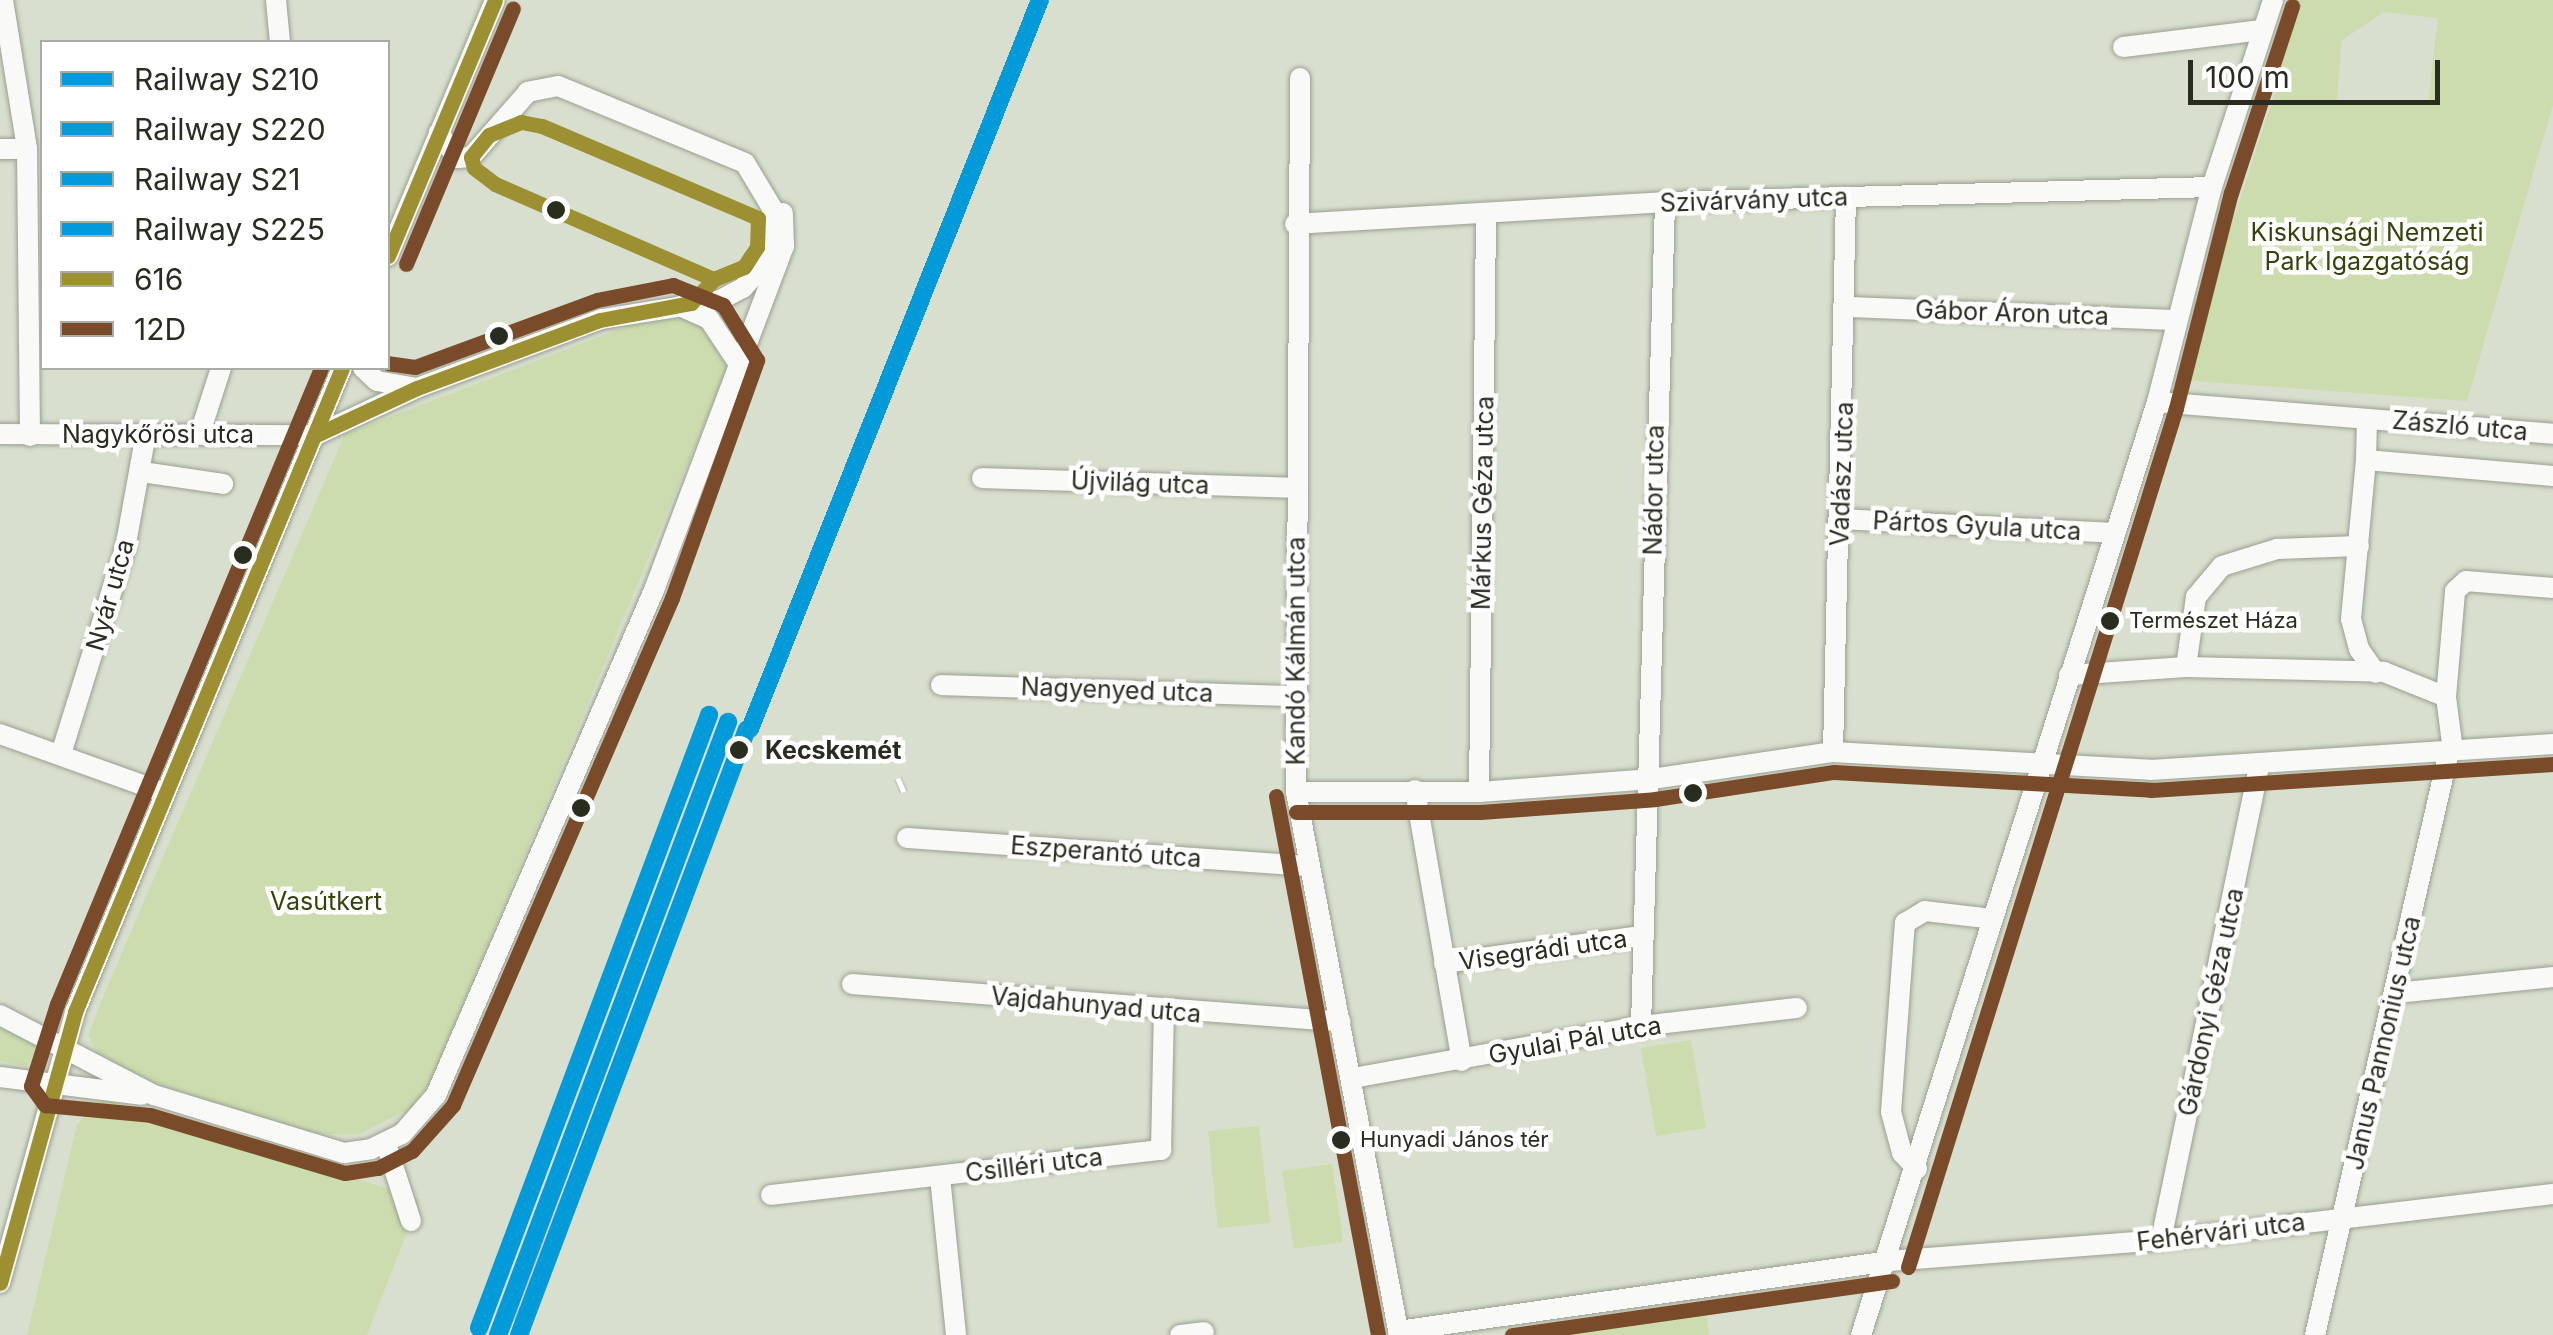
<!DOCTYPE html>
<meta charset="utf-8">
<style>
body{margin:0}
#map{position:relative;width:2553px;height:1335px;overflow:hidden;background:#d9dfce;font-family:Inter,sans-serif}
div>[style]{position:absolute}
.green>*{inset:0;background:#cddcae}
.roads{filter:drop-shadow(0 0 2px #9a9f92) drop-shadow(0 0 2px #9a9f92)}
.minor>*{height:20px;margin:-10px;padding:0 10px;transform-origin:10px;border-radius:10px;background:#f9faf8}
.rail>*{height:9px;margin-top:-4.5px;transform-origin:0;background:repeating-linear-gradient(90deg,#fff 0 15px,#cacbc7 0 30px);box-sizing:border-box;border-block:2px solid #cacbc7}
.bus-1>*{height:15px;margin:-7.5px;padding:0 7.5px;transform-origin:7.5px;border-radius:7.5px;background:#9c9033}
.bus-2>*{height:15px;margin:-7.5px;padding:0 7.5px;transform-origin:7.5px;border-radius:7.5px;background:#7a4b2a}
.rail-1>*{height:18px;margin:-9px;padding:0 9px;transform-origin:9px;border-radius:9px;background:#029ad9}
.rail-2>*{height:18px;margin:-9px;padding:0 9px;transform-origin:9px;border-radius:9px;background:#029ad9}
.rail-3>*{height:18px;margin:-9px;padding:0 9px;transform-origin:9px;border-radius:9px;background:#029ad9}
.rail-4>*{height:18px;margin:-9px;padding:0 9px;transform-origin:9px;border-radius:9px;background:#029ad9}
.dots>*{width:28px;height:28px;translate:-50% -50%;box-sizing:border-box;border:5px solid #fff;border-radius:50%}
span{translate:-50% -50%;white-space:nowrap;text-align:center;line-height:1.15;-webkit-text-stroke:9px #fff;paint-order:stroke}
.bus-label{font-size:22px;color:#282d20}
.left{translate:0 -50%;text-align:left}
.street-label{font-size:25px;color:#282d20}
.park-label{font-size:25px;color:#36440c}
.stop-label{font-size:25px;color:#282d20;font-weight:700}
.legend{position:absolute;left:40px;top:40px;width:350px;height:330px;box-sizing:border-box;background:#fff;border:2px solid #a9aba6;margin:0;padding:12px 18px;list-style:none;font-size:30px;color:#282d20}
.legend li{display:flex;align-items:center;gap:20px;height:50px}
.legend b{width:50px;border:2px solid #a9aba6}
.scale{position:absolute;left:2188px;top:60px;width:252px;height:45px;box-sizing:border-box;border:5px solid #282d20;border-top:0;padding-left:12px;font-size:30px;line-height:35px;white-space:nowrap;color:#282d20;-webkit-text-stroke:8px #fff;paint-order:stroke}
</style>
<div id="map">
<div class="green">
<i style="clip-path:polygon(evenodd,2294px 0,2553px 0,2553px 105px,2467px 401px,2181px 380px,2279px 80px,2294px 0,2384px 12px,2438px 18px,2428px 104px,2337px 103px,2341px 41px,2384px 12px)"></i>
<i style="clip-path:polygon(664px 312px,687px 313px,707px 328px,721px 345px,727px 369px,431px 1081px,412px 1107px,360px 1134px,314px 1134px,158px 1084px,98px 1055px,88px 1035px,103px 997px,345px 434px)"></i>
<i style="clip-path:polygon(0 1020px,40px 1039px,36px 1060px,25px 1066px,0 1061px)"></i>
<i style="clip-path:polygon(1691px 1040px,1706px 1128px,1656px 1136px,1641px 1048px)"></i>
<i style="clip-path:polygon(103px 1098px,420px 1199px,367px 1335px,27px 1335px,77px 1124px)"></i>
<i style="clip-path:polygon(1259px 1126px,1270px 1223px,1218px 1228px,1208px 1131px)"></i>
<i style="clip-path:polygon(1332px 1164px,1343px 1242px,1294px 1249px,1282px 1171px)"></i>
<i style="clip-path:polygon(1706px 1312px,1709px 1335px,1535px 1335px)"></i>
</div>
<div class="roads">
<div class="minor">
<i style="left:3px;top:0;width:151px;rotate:80.8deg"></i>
<i style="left:27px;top:149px;width:287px;rotate:89.4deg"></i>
<i style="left:276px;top:0;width:42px;rotate:84.6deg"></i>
<i style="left:2123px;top:47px;width:140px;rotate:-7deg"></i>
<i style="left:1300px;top:78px;width:714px;rotate:90.32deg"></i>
<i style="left:1296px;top:792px;width:553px;rotate:79.26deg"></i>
<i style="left:0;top:149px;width:27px"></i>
<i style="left:1295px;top:224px;width:371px;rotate:-3.4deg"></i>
<i style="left:1665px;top:202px;width:547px;rotate:-1.57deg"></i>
<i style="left:388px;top:256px;width:277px;rotate:-67.3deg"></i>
<i style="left:680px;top:306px;width:32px;rotate:24deg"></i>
<i style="left:709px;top:319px;width:50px;rotate:56.3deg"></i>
<i style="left:1847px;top:307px;width:329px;rotate:2.3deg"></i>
<i style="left:363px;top:368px;width:19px;rotate:43deg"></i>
<i style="left:377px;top:381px;width:39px;rotate:10deg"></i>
<i style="left:2157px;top:402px;width:397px;rotate:4.6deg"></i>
<i style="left:2367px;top:419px;width:41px;rotate:91.4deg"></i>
<i style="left:2366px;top:460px;width:188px;rotate:4.9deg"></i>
<i style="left:200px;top:433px;width:68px;rotate:-72.1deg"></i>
<i style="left:0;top:434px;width:316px;rotate:0.2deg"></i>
<i style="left:316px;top:435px;width:111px;rotate:-25deg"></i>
<i style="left:417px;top:388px;width:197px;rotate:-20.5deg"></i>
<i style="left:602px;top:319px;width:120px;rotate:-9.1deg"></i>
<i style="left:720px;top:300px;width:26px;rotate:-28deg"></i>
<i style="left:743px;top:288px;width:41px;rotate:-48.9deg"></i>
<i style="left:770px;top:257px;width:49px;rotate:-87.7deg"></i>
<i style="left:772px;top:208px;width:52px;rotate:-121deg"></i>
<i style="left:745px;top:163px;width:202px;rotate:-157.6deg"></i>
<i style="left:558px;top:86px;width:31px;rotate:169deg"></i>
<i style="left:528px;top:92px;width:86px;rotate:131.2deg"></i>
<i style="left:471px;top:157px;width:14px;rotate:176deg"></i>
<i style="left:457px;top:158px;width:31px;rotate:-126deg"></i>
<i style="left:2366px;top:460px;width:160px;rotate:95.4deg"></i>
<i style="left:2351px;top:619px;width:31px;rotate:75deg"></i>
<i style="left:2359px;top:649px;width:29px;rotate:55deg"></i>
<i style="left:142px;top:472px;width:82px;rotate:8.4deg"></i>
<i style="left:982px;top:478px;width:316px;rotate:1.8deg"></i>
<i style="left:1840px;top:519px;width:274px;rotate:2.9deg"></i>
<i style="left:2186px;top:667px;width:71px;rotate:-81.9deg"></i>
<i style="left:2196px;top:597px;width:40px;rotate:-50deg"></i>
<i style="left:2222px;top:566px;width:58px;rotate:-17.2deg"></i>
<i style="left:2277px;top:549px;width:82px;rotate:-2.1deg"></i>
<i style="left:2069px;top:675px;width:117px;rotate:-3.9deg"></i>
<i style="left:2186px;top:667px;width:198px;rotate:1.4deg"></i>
<i style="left:2384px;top:672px;width:67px;rotate:22deg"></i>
<i style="left:941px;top:685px;width:353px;rotate:1.8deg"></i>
<i style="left:0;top:734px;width:175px;rotate:19.7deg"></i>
<i style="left:2453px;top:751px;width:54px;rotate:-97.4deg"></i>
<i style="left:2446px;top:697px;width:106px;rotate:-85.1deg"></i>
<i style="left:2455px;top:591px;width:15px;rotate:-42deg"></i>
<i style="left:2466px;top:581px;width:87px;rotate:4.6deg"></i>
<i style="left:1833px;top:752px;width:555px;rotate:-88.66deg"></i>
<i style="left:61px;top:754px;width:215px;rotate:-72.7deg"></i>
<i style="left:125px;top:549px;width:118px;rotate:-79.7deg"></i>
<i style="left:1415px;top:790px;width:275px;rotate:80.2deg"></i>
<i style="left:1296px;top:792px;width:183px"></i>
<i style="left:1479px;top:792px;width:173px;rotate:-4.3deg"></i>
<i style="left:1652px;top:779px;width:183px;rotate:-8.5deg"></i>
<i style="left:1833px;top:752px;width:318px;rotate:3.2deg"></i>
<i style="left:2150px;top:770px;width:404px;rotate:-3.7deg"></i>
<i style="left:1479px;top:792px;width:577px;rotate:-89.3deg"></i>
<i style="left:907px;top:838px;width:399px;rotate:4deg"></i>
<i style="left:1444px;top:963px;width:200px;rotate:-7.8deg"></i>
<i style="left:852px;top:984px;width:490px;rotate:4.4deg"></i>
<i style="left:2396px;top:993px;width:158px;rotate:-5.8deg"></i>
<i style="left:0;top:1015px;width:174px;rotate:27.5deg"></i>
<i style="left:154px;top:1095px;width:199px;rotate:17deg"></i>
<i style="left:344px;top:1153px;width:27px;rotate:-8deg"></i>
<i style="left:371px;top:1149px;width:34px;rotate:-26deg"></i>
<i style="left:402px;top:1134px;width:52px;rotate:-48.9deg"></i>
<i style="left:436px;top:1095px;width:550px;rotate:-66.65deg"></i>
<i style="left:654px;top:590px;width:368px;rotate:-69.3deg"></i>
<i style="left:784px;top:246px;width:33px;rotate:-92deg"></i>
<i style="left:1641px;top:1026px;width:824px;rotate:-88.33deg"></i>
<i style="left:0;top:1077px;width:143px;rotate:7.2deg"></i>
<i style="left:1353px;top:1078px;width:293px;rotate:-10.2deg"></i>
<i style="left:1641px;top:1026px;width:157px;rotate:-6.6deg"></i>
<i style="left:386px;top:1144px;width:81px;rotate:72deg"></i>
<i style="left:1917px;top:1169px;width:22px;rotate:-133deg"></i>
<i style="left:1902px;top:1153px;width:42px;rotate:-105deg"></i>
<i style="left:1891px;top:1112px;width:190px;rotate:-85.8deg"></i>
<i style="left:1905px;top:923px;width:23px;rotate:-31deg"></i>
<i style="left:1925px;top:911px;width:68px;rotate:6.7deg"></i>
<i style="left:940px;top:1177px;width:159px;rotate:84.2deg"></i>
<i style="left:771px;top:1195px;width:393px;rotate:-6.6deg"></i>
<i style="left:1161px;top:1150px;width:138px;rotate:-88.8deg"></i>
<i style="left:2161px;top:1240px;width:487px;rotate:-78.3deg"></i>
<i style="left:0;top:1283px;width:281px;rotate:-74.5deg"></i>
<i style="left:75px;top:1012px;width:697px;rotate:-67.48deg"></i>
<i style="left:1398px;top:1331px;width:496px;rotate:-8.1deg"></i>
<i style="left:1889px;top:1261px;width:273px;rotate:-4.4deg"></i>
<i style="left:2161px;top:1240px;width:395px;rotate:-6.7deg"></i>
<i style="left:1180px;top:1335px;width:24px;rotate:-7deg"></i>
<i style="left:1861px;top:1335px;width:979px;rotate:-72.4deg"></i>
<i style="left:2157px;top:402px;width:222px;rotate:-75.7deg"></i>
<i style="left:2212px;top:187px;width:197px;rotate:-71.9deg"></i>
<i style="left:2315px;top:1335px;width:599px;rotate:-77.08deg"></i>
</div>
</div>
<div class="rail">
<i style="left:898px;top:778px;width:15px;rotate:67deg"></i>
<i style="left:511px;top:1335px;width:651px;rotate:-68.48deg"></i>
</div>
<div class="bus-1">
<i style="left:471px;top:157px;width:11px;rotate:75deg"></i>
<i style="left:474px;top:168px;width:26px;rotate:37deg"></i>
<i style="left:495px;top:184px;width:239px;rotate:23.5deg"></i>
<i style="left:714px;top:279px;width:32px;rotate:-22deg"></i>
<i style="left:744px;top:267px;width:13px;rotate:-58deg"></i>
<i style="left:471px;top:157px;width:28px;rotate:-51deg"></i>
<i style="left:489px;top:135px;width:35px;rotate:-22deg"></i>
<i style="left:521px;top:122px;width:21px;rotate:11deg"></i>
<i style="left:542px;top:126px;width:235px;rotate:23.1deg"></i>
<i style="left:388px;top:256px;width:277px;rotate:-67.3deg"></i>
<i style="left:316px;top:435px;width:111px;rotate:-25deg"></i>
<i style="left:417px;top:388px;width:195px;rotate:-20.4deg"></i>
<i style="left:600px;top:320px;width:93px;rotate:-10.6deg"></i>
<i style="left:691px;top:303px;width:33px;rotate:-46deg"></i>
<i style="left:714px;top:279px;width:32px;rotate:-22deg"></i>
<i style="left:744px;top:267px;width:24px;rotate:-57deg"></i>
<i style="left:757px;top:247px;width:29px;rotate:-88deg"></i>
<i style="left:0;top:1283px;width:281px;rotate:-74.5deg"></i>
<i style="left:75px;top:1012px;width:697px;rotate:-67.48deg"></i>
</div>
<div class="bus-2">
<i style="left:406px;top:264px;width:277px;rotate:-67.3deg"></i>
<i style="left:321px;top:368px;width:689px;rotate:112.54deg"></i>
<i style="left:57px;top:1004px;width:86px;rotate:107.6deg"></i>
<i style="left:31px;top:1086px;width:24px;rotate:54deg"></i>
<i style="left:45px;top:1105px;width:105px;rotate:5.4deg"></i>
<i style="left:150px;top:1115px;width:203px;rotate:16.6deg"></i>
<i style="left:345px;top:1173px;width:33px;rotate:-9deg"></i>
<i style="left:378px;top:1168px;width:38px;rotate:-27deg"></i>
<i style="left:412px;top:1151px;width:62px;rotate:-48.3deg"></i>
<i style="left:453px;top:1105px;width:552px;rotate:-66.64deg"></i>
<i style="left:672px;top:598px;width:253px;rotate:-70.3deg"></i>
<i style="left:757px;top:360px;width:65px;rotate:-121.7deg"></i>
<i style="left:723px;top:305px;width:54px;rotate:-158.2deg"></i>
<i style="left:673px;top:285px;width:77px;rotate:168.8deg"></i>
<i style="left:597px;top:300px;width:194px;rotate:159.8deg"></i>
<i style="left:415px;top:367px;width:27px;rotate:-172deg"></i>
<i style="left:1276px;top:796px;width:549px;rotate:79.28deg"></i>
<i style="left:1296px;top:812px;width:184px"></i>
<i style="left:1480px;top:812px;width:175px;rotate:-4.2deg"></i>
<i style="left:1655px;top:799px;width:181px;rotate:-8.6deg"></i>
<i style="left:1834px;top:772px;width:318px;rotate:3.2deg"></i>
<i style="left:2151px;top:790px;width:403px;rotate:-3.7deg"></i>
<i style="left:1908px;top:1267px;width:900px;rotate:-72.67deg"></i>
<i style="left:2176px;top:408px;width:222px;rotate:-75.7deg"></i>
<i style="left:2231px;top:193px;width:197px;rotate:-71.9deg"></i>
<i style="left:1512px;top:1335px;width:384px;rotate:-8.1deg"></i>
</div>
<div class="rail-1">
<i style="left:498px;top:1335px;width:655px;rotate:-69.43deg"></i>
</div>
<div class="rail-2">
<i style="left:519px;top:1335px;width:647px;rotate:-69.38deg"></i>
</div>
<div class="rail-3">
<i style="left:479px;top:1328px;width:655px;rotate:-69.43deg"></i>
</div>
<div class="rail-4">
<i style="left:750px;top:729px;width:785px;rotate:-68.31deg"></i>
</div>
<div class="dots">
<i style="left:556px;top:210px;background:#282d20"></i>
<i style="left:499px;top:336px;background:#282d20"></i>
<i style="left:243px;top:555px;background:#282d20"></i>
<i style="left:2110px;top:621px;background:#282d20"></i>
<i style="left:739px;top:750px;background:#282d20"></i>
<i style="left:1693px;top:793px;background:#282d20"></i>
<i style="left:581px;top:808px;background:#282d20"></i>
<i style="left:1341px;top:1140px;background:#282d20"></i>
</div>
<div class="bus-label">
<span class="left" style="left:2129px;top:621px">Természet Háza</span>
<span class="left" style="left:1360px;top:1140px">Hunyadi János tér</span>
</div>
<div class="street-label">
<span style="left:1754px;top:200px;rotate:-2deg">Szivárvány utca</span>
<span style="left:2012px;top:313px;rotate:2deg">Gábor Áron utca</span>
<span style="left:2460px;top:426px;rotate:5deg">Zászló utca</span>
<span style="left:158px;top:434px">Nagykőrösi utca</span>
<span style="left:1842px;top:474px;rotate:-88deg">Vadász utca</span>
<span style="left:1140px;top:483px;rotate:2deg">Újvilág utca</span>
<span style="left:1654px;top:490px;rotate:-89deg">Nádor utca</span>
<span style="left:1483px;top:503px;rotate:-89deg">Márkus Géza utca</span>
<span style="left:1977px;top:526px;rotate:3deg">Pártos Gyula utca</span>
<span style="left:110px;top:595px;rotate:-74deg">Nyár utca</span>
<span style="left:1296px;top:651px;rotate:-90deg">Kandó Kálmán utca</span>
<span style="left:1117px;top:690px;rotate:2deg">Nagyenyed utca</span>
<span style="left:1106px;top:852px;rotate:4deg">Eszperantó utca</span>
<span style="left:1543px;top:950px;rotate:-8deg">Visegrádi utca</span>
<span style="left:2211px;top:1002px;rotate:-78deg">Gárdonyi Géza utca</span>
<span style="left:1096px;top:1005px;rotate:5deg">Vajdahunyad utca</span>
<span style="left:1575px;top:1040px;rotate:-10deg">Gyulai Pál utca</span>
<span style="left:2383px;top:1043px;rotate:-77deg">Janus Pannonius utca</span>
<span style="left:1034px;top:1165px;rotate:-7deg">Csilléri utca</span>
<span style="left:2221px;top:1232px;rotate:-7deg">Fehérvári utca</span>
</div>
<div class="park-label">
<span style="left:2367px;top:247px">Kiskunsági Nemzeti<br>Park Igazgatóság</span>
<span style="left:326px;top:901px">Vasútkert</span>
</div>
<div class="stop-label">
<span class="left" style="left:765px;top:750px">Kecskemét</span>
</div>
<ul class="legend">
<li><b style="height:12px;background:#029ad9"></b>Railway S210</li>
<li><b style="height:12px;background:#029ad9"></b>Railway S220</li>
<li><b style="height:12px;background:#029ad9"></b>Railway S21</li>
<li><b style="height:12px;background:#029ad9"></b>Railway S225</li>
<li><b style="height:12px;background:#9c9033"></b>616</li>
<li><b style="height:12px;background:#7a4b2a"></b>12D</li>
</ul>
<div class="scale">100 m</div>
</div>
